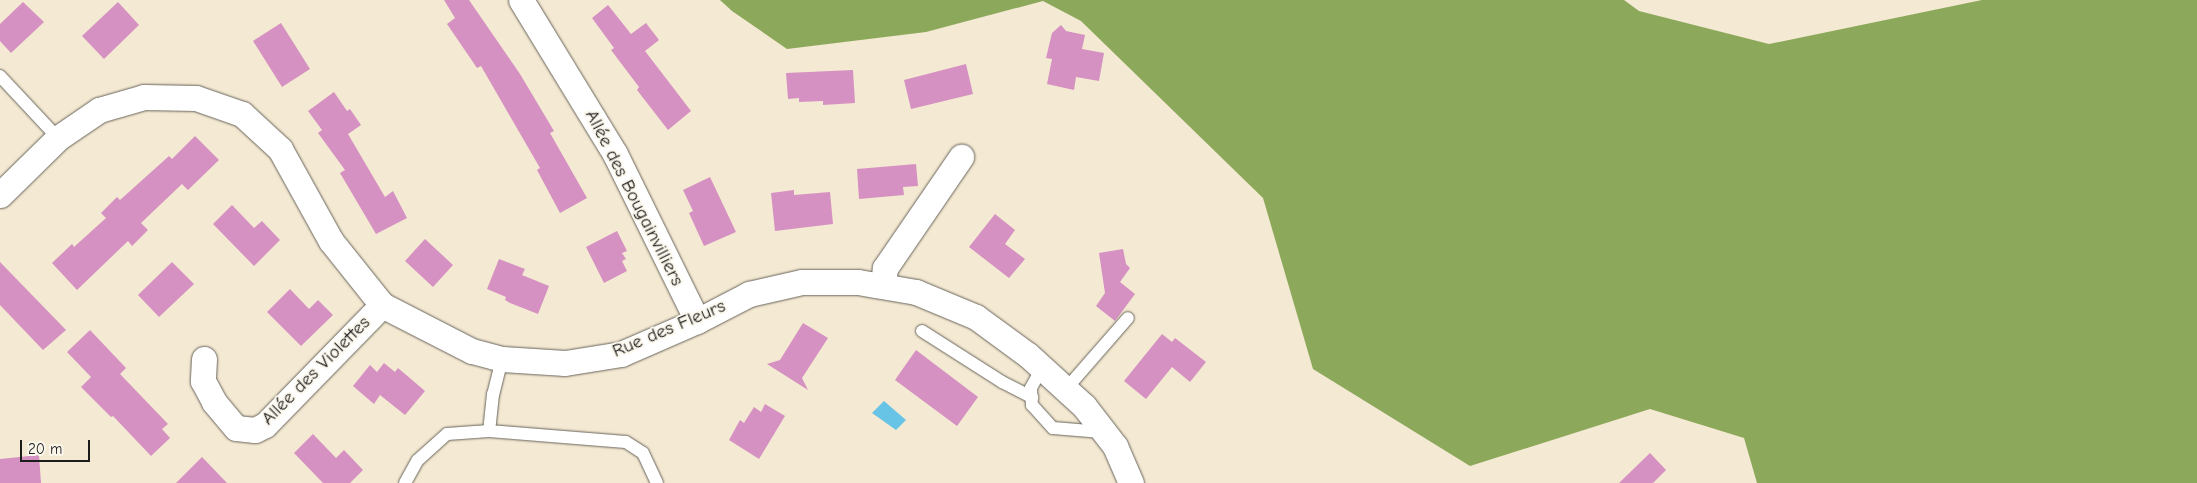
<!DOCTYPE html>
<meta charset="utf-8">
<style>
body{margin:0}
#map{position:relative;width:2197px;height:483px;overflow:hidden;background:#f4e9d2;font-family:"Comic Neue",sans-serif}
div>[style]{position:absolute}
.forest>*{inset:0;background:#8ca85b}
.water>*{inset:0;background:#67c4e6}
.building>*{inset:0;background:#d591c1}
.roads{filter:drop-shadow(0 0 1px #68645c) drop-shadow(0 0 1px #68645c)}
.service>*{height:12px;margin:-6px;padding:0 6px;transform-origin:6px;border-radius:6px;background:#fff}
.minor>*{height:25px;margin:-12.5px;padding:0 12.5px;transform-origin:12.5px;border-radius:12.5px;background:#fff}
span{translate:-50% -50%;white-space:nowrap;text-align:center;line-height:1.15;-webkit-text-stroke:4px #fbf7ec;paint-order:stroke}
.street-label{font-size:19px;color:#1c1c1c}
.scale{position:absolute;left:20px;top:440px;width:70px;height:22px;box-sizing:border-box;border:2px solid #1c1c1c;border-top:0;padding-left:6px;font-size:15px;line-height:18px;white-space:nowrap;color:#1c1c1c;-webkit-text-stroke:4px #fbf7ec;paint-order:stroke}
</style>
<div id="map">
<div class="forest">
<i style="clip-path:polygon(720px 0,1624px 0,1639px 11px,1769px 44px,1982px 0,2197px 0,2197px 483px,1757px 483px,1744px 438px,1650px 409px,1470px 466px,1313px 369px,1263px 198px,1081px 21px,1043px 1px,926px 32px,787px 49px,732px 11px)"></i>
</div>
<div class="water">
<i style="clip-path:polygon(884px 401px,906px 420px,896px 430px,872px 413px)"></i>
</div>
<div class="building">
<i style="clip-path:polygon(444px 0,469px 0,520px 74px,554px 131px,550px 133px,587px 198px,560px 213px,537px 170px,540px 168px,481px 66px,477px 68px,447px 24px,455px 18px)"></i>
<i style="clip-path:polygon(23px 2px,44px 22px,11px 53px,0 41px,0 24px)"></i>
<i style="clip-path:polygon(118px 2px,139px 25px,104px 59px,82px 36px)"></i>
<i style="clip-path:polygon(608px 5px,631px 34px,646px 23px,659px 40px,645px 51px,691px 111px,668px 130px,637px 90px,639px 87px,611px 50px,614px 48px,592px 18px)"></i>
<i style="clip-path:polygon(281px 23px,310px 69px,282px 87px,253px 41px)"></i>
<i style="clip-path:polygon(1061px 25px,1066px 31px,1085px 35px,1082px 49px,1104px 53px,1099px 81px,1076px 77px,1074px 90px,1047px 84px,1052px 59px,1046px 58px,1052px 33px)"></i>
<i style="clip-path:polygon(966px 64px,973px 94px,911px 109px,904px 80px)"></i>
<i style="clip-path:polygon(853px 70px,855px 103px,823px 105px,823px 101px,799px 102px,799px 98px,788px 99px,786px 73px)"></i>
<i style="clip-path:polygon(334px 92px,347px 111px,350px 109px,361px 125px,348px 134px,385px 197px,393px 191px,407px 218px,376px 234px,340px 173px,345px 170px,318px 133px,322px 130px,308px 111px)"></i>
<i style="clip-path:polygon(195px 136px,219px 160px,188px 190px,182px 184px,141px 223px,148px 230px,132px 246px,128px 241px,77px 290px,52px 263px,72px 244px,74px 247px,106px 218px,101px 213px,117px 197px,120px 200px,169px 156px,172px 159px)"></i>
<i style="clip-path:polygon(916px 164px,918px 186px,903px 187px,904px 195px,859px 199px,857px 169px)"></i>
<i style="clip-path:polygon(710px 177px,736px 232px,704px 246px,689px 213px,693px 211px,683px 190px)"></i>
<i style="clip-path:polygon(794px 190px,794px 195px,830px 192px,833px 224px,775px 231px,771px 193px)"></i>
<i style="clip-path:polygon(232px 205px,254px 228px,262px 221px,280px 240px,254px 266px,213px 224px)"></i>
<i style="clip-path:polygon(995px 214px,1015px 230px,1005px 244px,1025px 259px,1009px 278px,969px 247px)"></i>
<i style="clip-path:polygon(617px 231px,627px 251px,622px 253px,626px 259px,622px 261px,627px 271px,604px 283px,586px 247px)"></i>
<i style="clip-path:polygon(425px 239px,453px 265px,433px 287px,405px 261px)"></i>
<i style="clip-path:polygon(1123px 249px,1126px 264px,1130px 268px,1120px 282px,1135px 294px,1115px 321px,1096px 306px,1105px 293px,1099px 253px)"></i>
<i style="clip-path:polygon(499px 259px,525px 269px,522px 275px,549px 286px,538px 314px,510px 303px,505px 300px,506px 297px,487px 289px)"></i>
<i style="clip-path:polygon(0 262px,66px 330px,43px 350px,0 305px)"></i>
<i style="clip-path:polygon(172px 262px,194px 284px,159px 317px,138px 295px)"></i>
<i style="clip-path:polygon(290px 289px,309px 309px,318px 300px,333px 315px,301px 346px,267px 312px)"></i>
<i style="clip-path:polygon(803px 323px,828px 338px,802px 378px,808px 390px,767px 364px,780px 360px)"></i>
<i style="clip-path:polygon(90px 330px,126px 368px,120px 374px,168px 424px,162px 429px,170px 438px,151px 456px,113px 416px,111px 417px,81px 387px,91px 377px,67px 352px)"></i>
<i style="clip-path:polygon(1162px 334px,1172px 342px,1175px 338px,1206px 362px,1190px 382px,1172px 367px,1146px 399px,1124px 381px)"></i>
<i style="clip-path:polygon(916px 350px,978px 397px,957px 426px,895px 380px)"></i>
<i style="clip-path:polygon(384px 363px,395px 372px,398px 368px,425px 391px,405px 415px,380px 395px,374px 404px,353px 386px,370px 365px,377px 372px)"></i>
<i style="clip-path:polygon(765px 404px,785px 416px,759px 459px,729px 440px,740px 420px,744px 423px,754px 407px,761px 412px)"></i>
<i style="clip-path:polygon(313px 434px,336px 458px,344px 450px,363px 470px,350px 483px,323px 483px,294px 453px)"></i>
<i style="clip-path:polygon(1650px 453px,1666px 470px,1653px 483px,1619px 483px)"></i>
<i style="clip-path:polygon(39px 455px,41px 483px,0 483px,0 459px)"></i>
<i style="clip-path:polygon(202px 457px,227px 483px,176px 483px)"></i>
</div>
<div class="roads">
<div class="service">
<i style="left:0;top:76px;width:85px;rotate:46.9deg"></i>
<i style="left:922px;top:331px;width:95px;rotate:32.5deg"></i>
<i style="left:1002px;top:382px;width:34px;rotate:27deg"></i>
<i style="left:502px;top:359px;width:36px;rotate:104deg"></i>
<i style="left:493px;top:394px;width:37px;rotate:96deg"></i>
<i style="left:489px;top:431px;width:137px;rotate:4.6deg"></i>
<i style="left:626px;top:442px;width:20px;rotate:33deg"></i>
<i style="left:643px;top:453px;width:33px;rotate:65deg"></i>
<i style="left:1042px;top:368px;width:23px;rotate:119deg"></i>
<i style="left:1031px;top:388px;width:17px;rotate:87deg"></i>
<i style="left:1032px;top:405px;width:31px;rotate:48deg"></i>
<i style="left:1053px;top:428px;width:49px;rotate:4.7deg"></i>
<i style="left:1066px;top:389px;width:94px;rotate:-48.9deg"></i>
<i style="left:405px;top:483px;width:26px;rotate:-61deg"></i>
<i style="left:418px;top:460px;width:39px;rotate:-42deg"></i>
<i style="left:447px;top:434px;width:42px;rotate:-4.1deg"></i>
</div>
<div class="minor">
<i style="left:521px;top:0;width:180px;rotate:58.6deg"></i>
<i style="left:615px;top:154px;width:186px;rotate:63.8deg"></i>
<i style="left:0;top:195px;width:81px;rotate:-44.5deg"></i>
<i style="left:58px;top:138px;width:50px;rotate:-34.3deg"></i>
<i style="left:99px;top:110px;width:47px;rotate:-16.1deg"></i>
<i style="left:144px;top:97px;width:52px;rotate:1.1deg"></i>
<i style="left:196px;top:98px;width:49px;rotate:19.2deg"></i>
<i style="left:242px;top:114px;width:52px;rotate:42.6deg"></i>
<i style="left:280px;top:149px;width:105px;rotate:61deg"></i>
<i style="left:331px;top:241px;width:82px;rotate:51.4deg"></i>
<i style="left:382px;top:305px;width:101px;rotate:27.1deg"></i>
<i style="left:472px;top:351px;width:31px;rotate:15deg"></i>
<i style="left:502px;top:359px;width:63px;rotate:3.6deg"></i>
<i style="left:565px;top:363px;width:57px;rotate:-9.1deg"></i>
<i style="left:621px;top:354px;width:83px;rotate:-23.5deg"></i>
<i style="left:697px;top:321px;width:59px;rotate:-27.4deg"></i>
<i style="left:749px;top:294px;width:54px;rotate:-12.8deg"></i>
<i style="left:802px;top:282px;width:56px"></i>
<i style="left:858px;top:282px;width:59px;rotate:9.8deg"></i>
<i style="left:916px;top:292px;width:65px;rotate:22.6deg"></i>
<i style="left:976px;top:317px;width:64px;rotate:36.2deg"></i>
<i style="left:1028px;top:355px;width:76px;rotate:42.3deg"></i>
<i style="left:1084px;top:406px;width:51px;rotate:52.2deg"></i>
<i style="left:1115px;top:446px;width:40px;rotate:66.6deg"></i>
<i style="left:883px;top:286px;width:18px;rotate:-84deg"></i>
<i style="left:885px;top:268px;width:135px;rotate:-55.6deg"></i>
<i style="left:204px;top:359px;width:22px;rotate:93deg"></i>
<i style="left:203px;top:381px;width:24px;rotate:62deg"></i>
<i style="left:214px;top:402px;width:34px;rotate:50deg"></i>
<i style="left:236px;top:428px;width:19px;rotate:6deg"></i>
<i style="left:255px;top:430px;width:11px;rotate:-27deg"></i>
<i style="left:265px;top:425px;width:168px;rotate:-45.7deg"></i>
</div>
</div>
<div class="street-label">
<span style="left:634px;top:198px;rotate:63deg">Allée des Bougainvilliers</span>
<span style="left:669px;top:329px;rotate:-23deg">Rue des Fleurs</span>
<span style="left:316px;top:371px;rotate:-45deg">Allée des Violettes</span>
</div>
<div class="scale">20 m</div>
</div>
